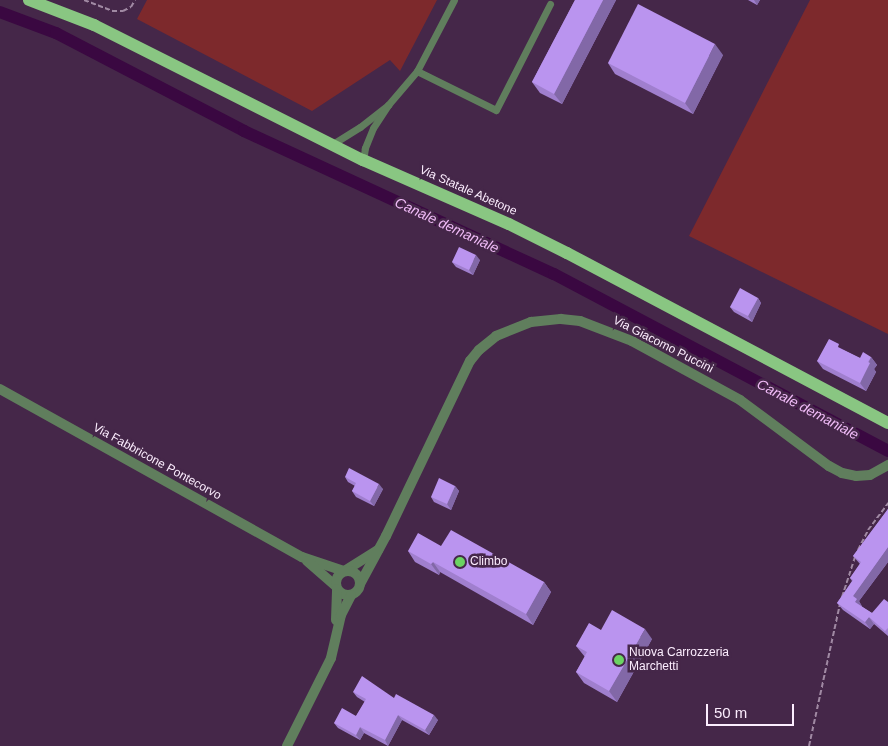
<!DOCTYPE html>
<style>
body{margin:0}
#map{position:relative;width:888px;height:746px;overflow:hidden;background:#452749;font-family:Helvetica,sans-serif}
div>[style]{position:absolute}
.green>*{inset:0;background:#7d292c}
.canal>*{height:12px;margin:-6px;padding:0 6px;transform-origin:6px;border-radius:6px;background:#3a0841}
.path>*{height:2px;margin-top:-1px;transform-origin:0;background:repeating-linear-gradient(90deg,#a089a3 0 5px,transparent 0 7.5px)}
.service>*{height:7px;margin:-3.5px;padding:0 3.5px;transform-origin:3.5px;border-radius:3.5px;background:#607e5d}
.tertiary>*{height:10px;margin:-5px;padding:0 5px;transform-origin:5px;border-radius:5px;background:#607e5d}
.tertiary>.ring{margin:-5px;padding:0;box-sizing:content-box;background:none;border:10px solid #607e5d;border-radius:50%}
.primary>*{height:12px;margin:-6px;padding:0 6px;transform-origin:6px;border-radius:6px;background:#89c682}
.wall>*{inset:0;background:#a07fce}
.shaded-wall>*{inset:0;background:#8268a7}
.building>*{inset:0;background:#ba94ef}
.dots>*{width:14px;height:14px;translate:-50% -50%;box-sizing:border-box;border:2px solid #452749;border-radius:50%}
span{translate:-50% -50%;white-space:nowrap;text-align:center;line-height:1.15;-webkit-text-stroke:5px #452749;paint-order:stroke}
.street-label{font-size:12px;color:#fcedfe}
.poi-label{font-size:12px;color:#fcedfe}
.left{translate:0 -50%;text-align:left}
.water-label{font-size:14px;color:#f0bbf7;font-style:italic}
.scale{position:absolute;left:706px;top:704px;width:88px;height:22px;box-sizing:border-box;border:2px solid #fcedfe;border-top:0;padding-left:6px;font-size:15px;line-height:18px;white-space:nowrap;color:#fcedfe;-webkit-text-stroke:4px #452749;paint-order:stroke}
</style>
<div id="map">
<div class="green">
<i style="clip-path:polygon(147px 0,437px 0,400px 71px,390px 60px,312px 111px,137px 19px)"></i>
<i style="clip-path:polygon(810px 0,888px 0,888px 334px,689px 236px)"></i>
</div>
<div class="canal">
<i style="left:0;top:12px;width:60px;rotate:20.6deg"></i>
<i style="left:56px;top:33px;width:212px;rotate:27.5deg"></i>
<i style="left:244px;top:131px;width:341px;rotate:24.8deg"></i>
<i style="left:554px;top:274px;width:378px;rotate:27.9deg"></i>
</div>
<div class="path">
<i style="left:84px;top:0;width:30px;rotate:21deg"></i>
<i style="left:112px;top:11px;width:11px"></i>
<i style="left:123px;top:11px;width:9px;rotate:-27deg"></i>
<i style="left:131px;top:7px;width:8px;rotate:-60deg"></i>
<i style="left:858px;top:550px;width:22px;rotate:-63deg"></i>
<i style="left:868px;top:530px;width:34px;rotate:-53deg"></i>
<i style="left:842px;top:597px;width:42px;rotate:-72deg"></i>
<i style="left:809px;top:746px;width:145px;rotate:-77.7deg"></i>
</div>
<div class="service">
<i style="left:417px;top:71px;width:88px;rotate:26.3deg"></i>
<i style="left:496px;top:110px;width:119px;rotate:-63deg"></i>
<i style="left:388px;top:105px;width:45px;rotate:-49.5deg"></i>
<i style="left:417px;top:71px;width:80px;rotate:-62.5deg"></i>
<i style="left:331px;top:145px;width:34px;rotate:-32deg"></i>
<i style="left:360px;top:127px;width:36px;rotate:-38deg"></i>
<i style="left:388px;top:105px;width:27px;rotate:123deg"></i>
<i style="left:373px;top:128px;width:22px;rotate:112deg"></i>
<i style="left:365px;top:148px;width:12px;rotate:99deg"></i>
</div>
<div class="tertiary">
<i style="left:0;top:389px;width:346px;rotate:29.1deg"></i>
<i style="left:302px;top:557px;width:44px;rotate:18.4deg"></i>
<i style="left:307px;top:561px;width:38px;rotate:41deg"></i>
<i style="left:346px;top:570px;width:38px;rotate:-32deg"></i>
<i class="ring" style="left:336px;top:571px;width:14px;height:14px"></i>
<i style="left:360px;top:584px;width:55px;rotate:-61.6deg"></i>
<i style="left:386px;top:536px;width:194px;rotate:-64.4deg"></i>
<i style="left:470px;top:361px;width:14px;rotate:-51deg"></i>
<i style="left:479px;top:350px;width:22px;rotate:-39deg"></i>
<i style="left:496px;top:336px;width:38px;rotate:-22deg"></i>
<i style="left:531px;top:322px;width:30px;rotate:-6deg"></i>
<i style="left:561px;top:319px;width:19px;rotate:6deg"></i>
<i style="left:580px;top:321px;width:56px;rotate:21deg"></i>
<i style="left:632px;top:341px;width:123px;rotate:28.6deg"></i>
<i style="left:740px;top:400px;width:111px;rotate:36.6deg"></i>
<i style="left:829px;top:466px;width:15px;rotate:28deg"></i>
<i style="left:842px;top:473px;width:14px;rotate:12deg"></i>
<i style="left:856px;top:476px;width:14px;rotate:-4deg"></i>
<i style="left:870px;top:475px;width:21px;rotate:-29deg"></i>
<i style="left:336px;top:620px;width:31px;rotate:-88deg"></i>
<i style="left:287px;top:746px;width:98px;rotate:-63.4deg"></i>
<i style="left:331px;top:658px;width:44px;rotate:-76.9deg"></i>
<i style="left:341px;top:615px;width:22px;rotate:-63deg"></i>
</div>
<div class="primary">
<i style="left:29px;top:0;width:70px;rotate:21deg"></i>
<i style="left:94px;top:25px;width:301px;rotate:26.7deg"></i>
<i style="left:363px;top:160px;width:159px;rotate:23.7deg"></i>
<i style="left:509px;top:224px;width:65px;rotate:26.6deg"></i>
<i style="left:567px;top:253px;width:363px;rotate:27.9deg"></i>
</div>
<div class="wall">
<i style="clip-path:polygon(575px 0,616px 0,562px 104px,540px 93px,532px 82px)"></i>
<i style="clip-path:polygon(748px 0,760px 0,757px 5px)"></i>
<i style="clip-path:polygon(723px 55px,693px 114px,615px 74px,608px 63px)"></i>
<i style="clip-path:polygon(480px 260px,473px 275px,456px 267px,452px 262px)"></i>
<i style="clip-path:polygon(758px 298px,761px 303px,752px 322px,734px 312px,730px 307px)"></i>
<i style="clip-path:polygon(843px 350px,860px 358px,871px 357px,877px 365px,874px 369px,876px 372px,866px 391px,823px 369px,817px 361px)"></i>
<i style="clip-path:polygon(345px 477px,383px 489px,374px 506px,356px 497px,352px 491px,355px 486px,348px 482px)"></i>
<i style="clip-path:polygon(455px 486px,459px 491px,451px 510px,434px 502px,431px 497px)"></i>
<i style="clip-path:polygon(888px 509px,888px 562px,859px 601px,862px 607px,872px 613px,888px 602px,888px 636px,874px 624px,870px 629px,843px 610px,837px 603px,852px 581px,850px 578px,860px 564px,853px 556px)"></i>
<i style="clip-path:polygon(441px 546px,544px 582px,551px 592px,533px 625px,440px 572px,439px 575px,415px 562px,408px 551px)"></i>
<i style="clip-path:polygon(601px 630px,652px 639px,617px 702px,584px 683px,576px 672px,585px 657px,576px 646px)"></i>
<i style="clip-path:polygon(353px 692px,438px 720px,429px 735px,402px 720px,388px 746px,364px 733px,360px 740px,338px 728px,334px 723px,356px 716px,365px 702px,357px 697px)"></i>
</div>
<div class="shaded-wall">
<i style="clip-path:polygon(603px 0,616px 0,562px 104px,554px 94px)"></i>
<i style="clip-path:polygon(754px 0,760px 0,757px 5px)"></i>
<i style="clip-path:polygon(715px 44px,723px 55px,693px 114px,685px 103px)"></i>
<i style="clip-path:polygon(476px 255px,480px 260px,473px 275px,469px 270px)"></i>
<i style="clip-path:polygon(758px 298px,761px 303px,752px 322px,748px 316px)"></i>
<i style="clip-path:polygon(871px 357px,877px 365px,874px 369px,876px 372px,866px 391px,860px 383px)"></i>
<i style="clip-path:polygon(379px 484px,383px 489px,374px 506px,370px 501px)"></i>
<i style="clip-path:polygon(455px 486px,459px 491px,451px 510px,447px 504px)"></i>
<i style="clip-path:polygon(888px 547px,888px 562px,859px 601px,862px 606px,860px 609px,855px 602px,853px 596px)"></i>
<i style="clip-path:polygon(433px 562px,440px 572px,439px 575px,431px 564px)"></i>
<i style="clip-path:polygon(544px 582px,551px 592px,533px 625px,526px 614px)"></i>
<i style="clip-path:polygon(869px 617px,874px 624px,870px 629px,865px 622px)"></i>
<i style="clip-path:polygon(645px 629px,652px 639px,617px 702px,609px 691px)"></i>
<i style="clip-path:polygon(398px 715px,402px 720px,388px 746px,385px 740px)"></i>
<i style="clip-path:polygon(434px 715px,438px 720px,429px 735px,425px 730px)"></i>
<i style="clip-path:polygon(360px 727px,364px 733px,360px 740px,356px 735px)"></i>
</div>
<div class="building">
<i style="clip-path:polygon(575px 0,603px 0,554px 94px,532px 82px)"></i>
<i style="clip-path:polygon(638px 4px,715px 44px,685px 103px,608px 63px)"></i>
<i style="clip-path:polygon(459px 247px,476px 255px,469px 270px,452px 262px)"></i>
<i style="clip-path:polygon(740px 288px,758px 298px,748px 316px,730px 307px)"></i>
<i style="clip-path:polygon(829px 339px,839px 344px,838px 347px,860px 358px,863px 352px,871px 357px,868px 362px,870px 363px,860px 383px,817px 361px)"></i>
<i style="clip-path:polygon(349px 468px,379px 484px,370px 501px,352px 491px,356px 483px,345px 477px)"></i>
<i style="clip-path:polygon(439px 478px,455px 486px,447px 504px,431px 497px)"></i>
<i style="clip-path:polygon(888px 509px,888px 547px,853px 596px,857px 599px,855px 602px,872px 613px,884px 599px,888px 602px,888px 628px,885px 631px,869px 617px,865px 622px,837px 603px,853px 580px,850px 578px,861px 562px,853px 556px)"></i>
<i style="clip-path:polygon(451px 530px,544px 582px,526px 614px,433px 562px,431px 564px,408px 551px,418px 533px,441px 546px)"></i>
<i style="clip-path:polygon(612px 610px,645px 629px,609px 691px,576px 672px,587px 652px,576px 646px,589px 623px,601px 630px)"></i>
<i style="clip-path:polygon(362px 676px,394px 698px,396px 694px,434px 715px,425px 730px,398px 715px,385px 740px,360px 727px,356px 735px,334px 723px,342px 708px,356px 716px,366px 699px,353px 692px)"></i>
</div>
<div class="dots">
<i style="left:460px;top:562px;background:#6bd363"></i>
<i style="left:619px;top:660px;background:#6bd363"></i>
</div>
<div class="street-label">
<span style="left:468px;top:191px;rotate:24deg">Via Statale Abetone</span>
<span style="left:663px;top:345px;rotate:27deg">Via Giacomo Puccini</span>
<span style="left:157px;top:462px;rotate:29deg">Via Fabbricone Pontecorvo</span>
</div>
<div class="poi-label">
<span class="left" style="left:470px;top:562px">Climbo</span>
<span class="left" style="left:629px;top:660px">Nuova Carrozzeria<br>Marchetti</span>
</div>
<div class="water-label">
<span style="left:447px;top:225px;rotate:25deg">Canale demaniale</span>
<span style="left:808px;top:409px;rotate:28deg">Canale demaniale</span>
</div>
<div class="scale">50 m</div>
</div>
